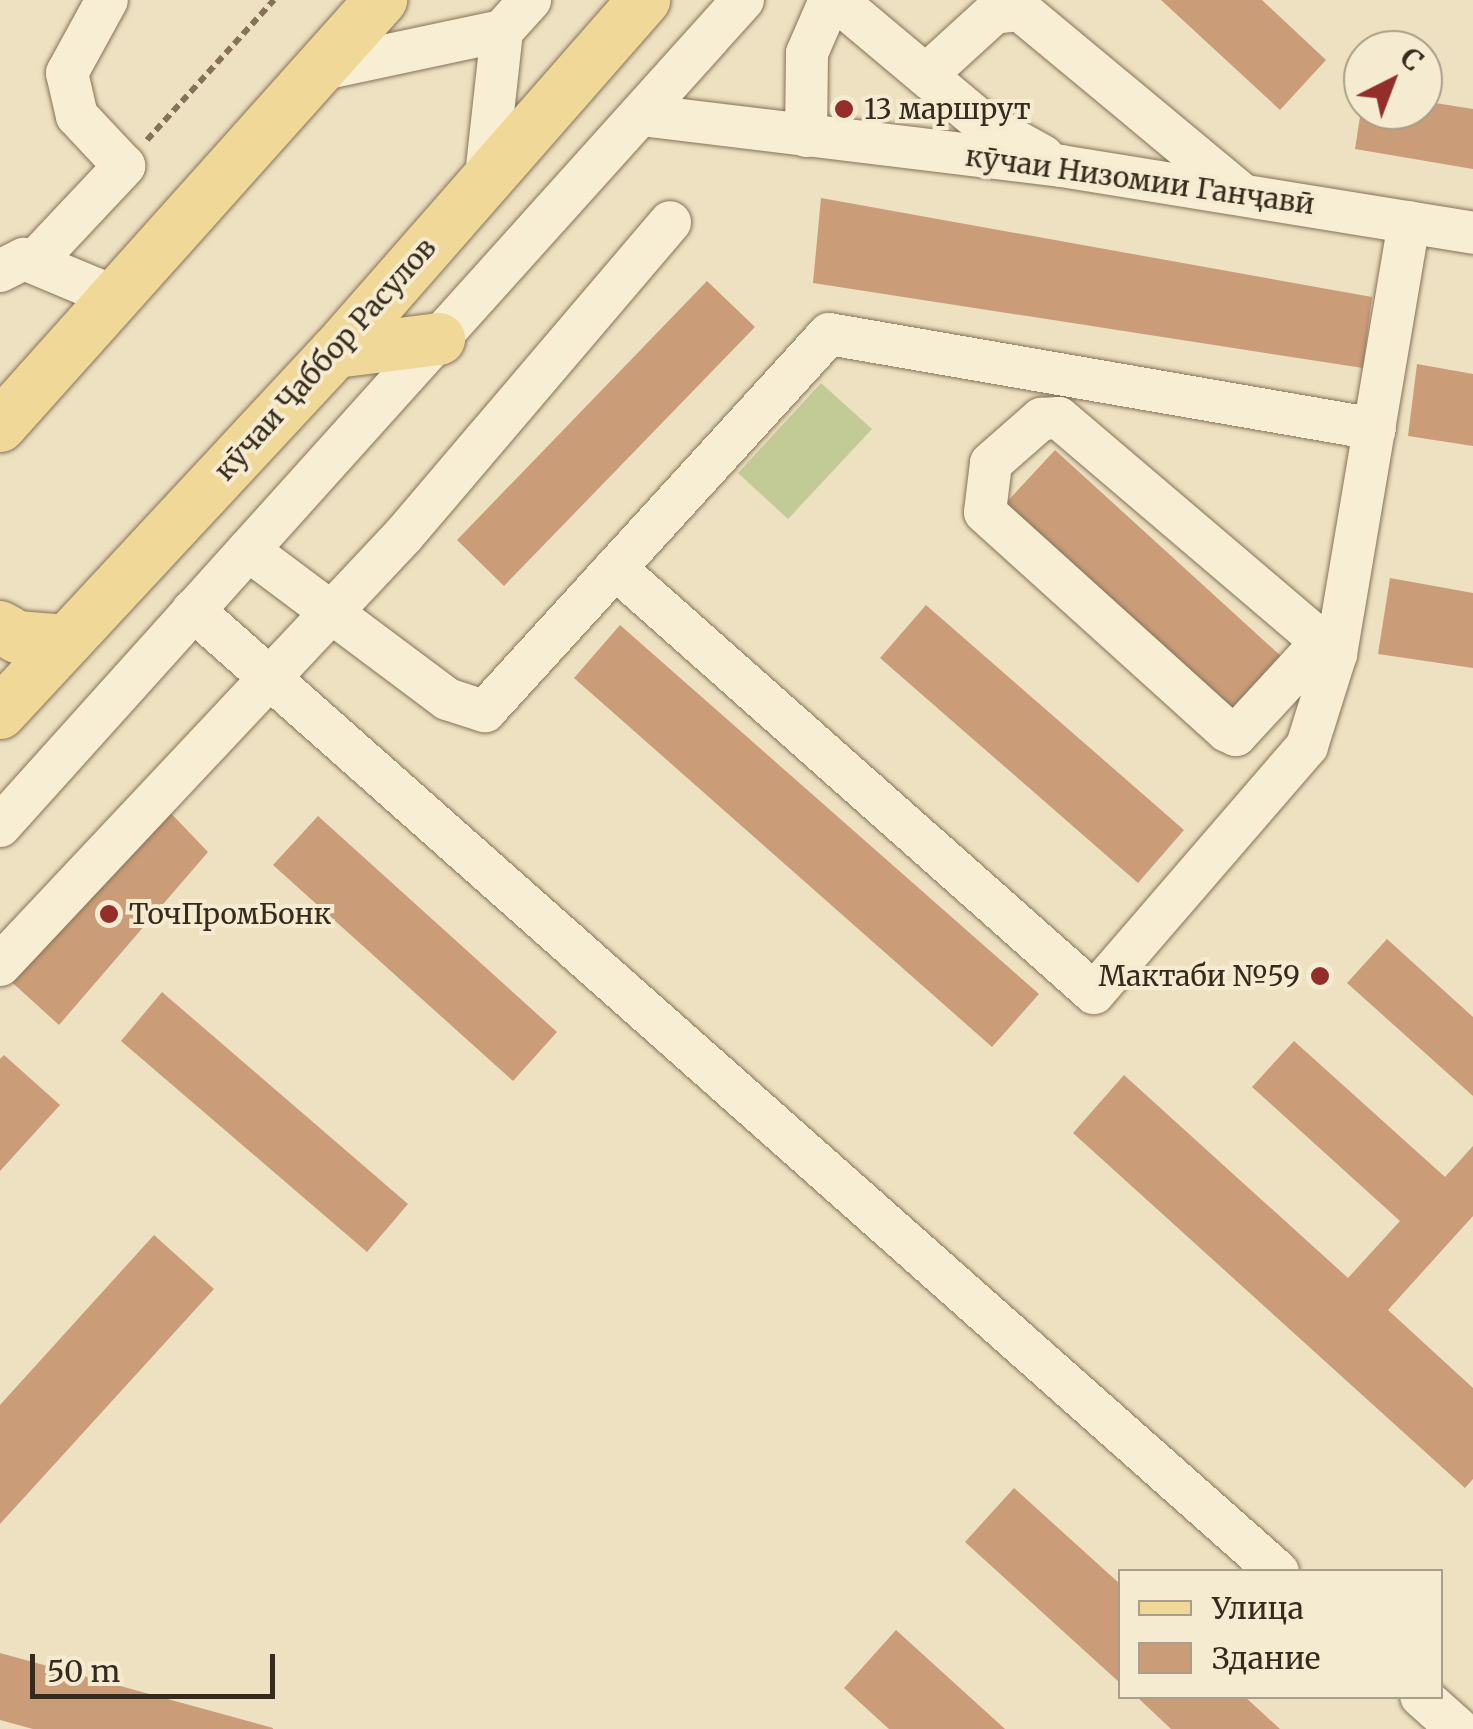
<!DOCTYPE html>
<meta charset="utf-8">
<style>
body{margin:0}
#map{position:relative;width:1473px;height:1729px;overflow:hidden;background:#ede1c1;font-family:Merriweather,serif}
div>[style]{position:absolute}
.green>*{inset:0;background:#c2ca96}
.building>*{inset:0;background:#ca9d78}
.path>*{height:6px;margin-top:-3px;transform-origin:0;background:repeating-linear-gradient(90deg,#867259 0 8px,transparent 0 13px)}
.roads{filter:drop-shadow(0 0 2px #867259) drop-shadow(0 0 2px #867259)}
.minor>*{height:42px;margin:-21px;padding:0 21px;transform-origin:21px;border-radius:21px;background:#f8eed4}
.major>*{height:52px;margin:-26px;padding:0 26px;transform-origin:26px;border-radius:26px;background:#f0d899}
.dots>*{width:28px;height:28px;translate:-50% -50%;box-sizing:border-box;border:5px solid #f4ebd1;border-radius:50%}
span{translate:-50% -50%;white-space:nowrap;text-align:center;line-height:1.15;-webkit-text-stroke:8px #f4ebd1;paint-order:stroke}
.poi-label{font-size:28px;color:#362a1d}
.left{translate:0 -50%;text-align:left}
.right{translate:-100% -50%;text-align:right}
.street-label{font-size:28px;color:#362a1d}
.legend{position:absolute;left:1118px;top:1569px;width:325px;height:130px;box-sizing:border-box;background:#f4ebd1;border:2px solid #a89e89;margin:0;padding:12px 18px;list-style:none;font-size:30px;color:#362a1d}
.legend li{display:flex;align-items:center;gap:20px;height:50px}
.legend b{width:50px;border:2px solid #a89e89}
.north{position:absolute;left:1343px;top:30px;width:100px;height:100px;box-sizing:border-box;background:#f4ebd1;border:2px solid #a89e89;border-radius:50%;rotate:42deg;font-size:28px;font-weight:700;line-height:40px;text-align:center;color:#362a1d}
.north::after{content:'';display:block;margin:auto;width:35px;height:45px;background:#932e2b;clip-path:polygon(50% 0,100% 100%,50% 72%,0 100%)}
.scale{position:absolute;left:30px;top:1654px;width:245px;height:45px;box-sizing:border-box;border:5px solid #362a1d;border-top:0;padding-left:12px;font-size:30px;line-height:35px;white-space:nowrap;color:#362a1d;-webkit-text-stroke:8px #f4ebd1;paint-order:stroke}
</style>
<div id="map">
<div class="green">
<i style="clip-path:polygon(821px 383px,872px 429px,788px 519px,738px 473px)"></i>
</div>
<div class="building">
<i style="clip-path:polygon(1161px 0,1262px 0,1326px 60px,1280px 110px)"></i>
<i style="clip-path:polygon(1423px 101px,1473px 109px,1473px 169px,1355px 149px,1361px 110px,1423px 110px)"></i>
<i style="clip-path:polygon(821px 198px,1372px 297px,1363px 368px,813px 283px)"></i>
<i style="clip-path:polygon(707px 281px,755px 327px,504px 586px,457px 540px)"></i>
<i style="clip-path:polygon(1417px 364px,1473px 374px,1473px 446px,1408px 436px)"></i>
<i style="clip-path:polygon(1055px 450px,1294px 668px,1245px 723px,1005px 504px)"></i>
<i style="clip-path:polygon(1390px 578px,1473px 593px,1473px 668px,1378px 654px)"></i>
<i style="clip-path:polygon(926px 605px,1184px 830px,1138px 883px,880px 658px)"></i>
<i style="clip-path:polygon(620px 625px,1039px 994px,992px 1047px,574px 678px)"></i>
<i style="clip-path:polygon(164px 806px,208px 852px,59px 1025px,5px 976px)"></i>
<i style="clip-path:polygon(318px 816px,557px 1032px,513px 1081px,273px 865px)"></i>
<i style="clip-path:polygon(1387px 939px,1473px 1017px,1473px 1096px,1347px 983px)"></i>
<i style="clip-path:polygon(162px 992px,408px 1204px,367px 1252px,121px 1041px)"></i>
<i style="clip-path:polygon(1294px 1041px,1445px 1177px,1473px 1146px,1473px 1216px,1388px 1310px,1473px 1388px,1473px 1479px,1465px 1488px,1073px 1133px,1124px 1075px,1348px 1278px,1400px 1221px,1252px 1087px)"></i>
<i style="clip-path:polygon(4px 1055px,60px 1105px,0 1171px,0 1059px)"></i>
<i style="clip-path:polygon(154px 1235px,214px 1289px,0 1524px,0 1405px)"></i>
<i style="clip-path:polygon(1014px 1488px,1120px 1584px,1120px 1683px,965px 1542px)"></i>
<i style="clip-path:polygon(896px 1630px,1005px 1729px,889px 1729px,844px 1688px)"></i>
<i style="clip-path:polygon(0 1653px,273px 1728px,273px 1729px,33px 1729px,0 1720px)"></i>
<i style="clip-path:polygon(1136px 1696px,1244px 1696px,1280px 1729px,1171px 1729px)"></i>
</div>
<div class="path">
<i style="left:147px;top:140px;width:189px;rotate:-47.8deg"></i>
</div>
<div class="roads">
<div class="minor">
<i style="left:836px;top:0;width:188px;rotate:40deg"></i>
<i style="left:980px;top:121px;width:72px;rotate:29.1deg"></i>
<i style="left:318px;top:70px;width:188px;rotate:-12deg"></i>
<i style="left:926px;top:75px;width:92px;rotate:-42.4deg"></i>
<i style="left:994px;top:13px;width:26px;rotate:-7deg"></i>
<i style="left:1020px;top:10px;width:285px;rotate:39.7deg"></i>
<i style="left:641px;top:115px;width:423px;rotate:6.9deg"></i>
<i style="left:1061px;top:166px;width:417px;rotate:9.2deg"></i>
<i style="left:806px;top:136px;width:83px;rotate:-89.3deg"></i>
<i style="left:807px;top:53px;width:58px;rotate:-66.5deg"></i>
<i style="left:486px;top:176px;width:146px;rotate:-83.7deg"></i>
<i style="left:502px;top:31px;width:42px;rotate:-47.9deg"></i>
<i style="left:34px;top:262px;width:132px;rotate:-46.8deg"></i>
<i style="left:124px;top:166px;width:69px;rotate:-133.2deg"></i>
<i style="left:77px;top:116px;width:44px;rotate:-103.1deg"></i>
<i style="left:67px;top:73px;width:83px;rotate:-61.3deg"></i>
<i style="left:0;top:271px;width:27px;rotate:-27deg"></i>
<i style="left:24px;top:259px;width:99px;rotate:22.7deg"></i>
<i style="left:248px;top:550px;width:249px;rotate:36.8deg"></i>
<i style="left:447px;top:699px;width:40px;rotate:18deg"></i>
<i style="left:485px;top:711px;width:510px;rotate:-47.62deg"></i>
<i style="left:829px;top:334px;width:554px;rotate:9.87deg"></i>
<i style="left:615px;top:568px;width:640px;rotate:41.58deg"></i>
<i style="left:1094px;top:993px;width:326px;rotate:-49.2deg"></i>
<i style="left:1307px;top:746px;width:96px;rotate:-72.5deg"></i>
<i style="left:1336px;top:654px;width:438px;rotate:-80.4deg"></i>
<i style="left:193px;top:610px;width:1450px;rotate:41.56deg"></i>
<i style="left:1320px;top:644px;width:124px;rotate:132.7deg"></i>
<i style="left:1236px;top:735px;width:10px;rotate:-156deg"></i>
<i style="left:1227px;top:731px;width:326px;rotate:-137.9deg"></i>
<i style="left:985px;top:512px;width:49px;rotate:-83deg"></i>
<i style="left:991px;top:463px;width:67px;rotate:-41.3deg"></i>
<i style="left:1041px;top:419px;width:18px;rotate:-3deg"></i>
<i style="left:1059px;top:418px;width:364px;rotate:40.4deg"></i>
<i style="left:0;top:826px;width:1111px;rotate:-48.03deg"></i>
<i style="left:0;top:965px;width:589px;rotate:-46.79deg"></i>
<i style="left:403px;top:536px;width:412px;rotate:-49.6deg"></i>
<i style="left:1421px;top:1696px;width:50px;rotate:41.7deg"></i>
</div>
<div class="major">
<i style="left:336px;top:352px;width:104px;rotate:-7.2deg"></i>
<i style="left:0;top:426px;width:572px;rotate:-48.19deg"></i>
<i style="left:0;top:627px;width:20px;rotate:30deg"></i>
<i style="left:17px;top:637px;width:49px;rotate:4.7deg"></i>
<i style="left:0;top:713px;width:493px;rotate:-47.1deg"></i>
<i style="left:336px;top:352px;width:468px;rotate:-48.8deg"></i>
</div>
</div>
<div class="dots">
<i style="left:844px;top:109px;background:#932e2b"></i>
<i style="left:109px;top:914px;background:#932e2b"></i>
<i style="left:1320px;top:976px;background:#932e2b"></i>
</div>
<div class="poi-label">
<span class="left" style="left:864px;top:109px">13 маршрут</span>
<span class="left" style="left:129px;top:914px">ТочПромБонк</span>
<span class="right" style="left:1300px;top:976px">Мактаби №59</span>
</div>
<div class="street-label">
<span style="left:1140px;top:180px;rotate:8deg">кӯчаи Низомии Ганҷавӣ</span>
<span style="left:325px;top:359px;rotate:-48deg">кӯчаи Ҷаббор Расулов</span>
</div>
<ul class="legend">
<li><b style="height:12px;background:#f0d899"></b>Улица</li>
<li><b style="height:28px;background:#ca9d78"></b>Здание</li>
</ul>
<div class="north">С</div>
<div class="scale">50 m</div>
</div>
